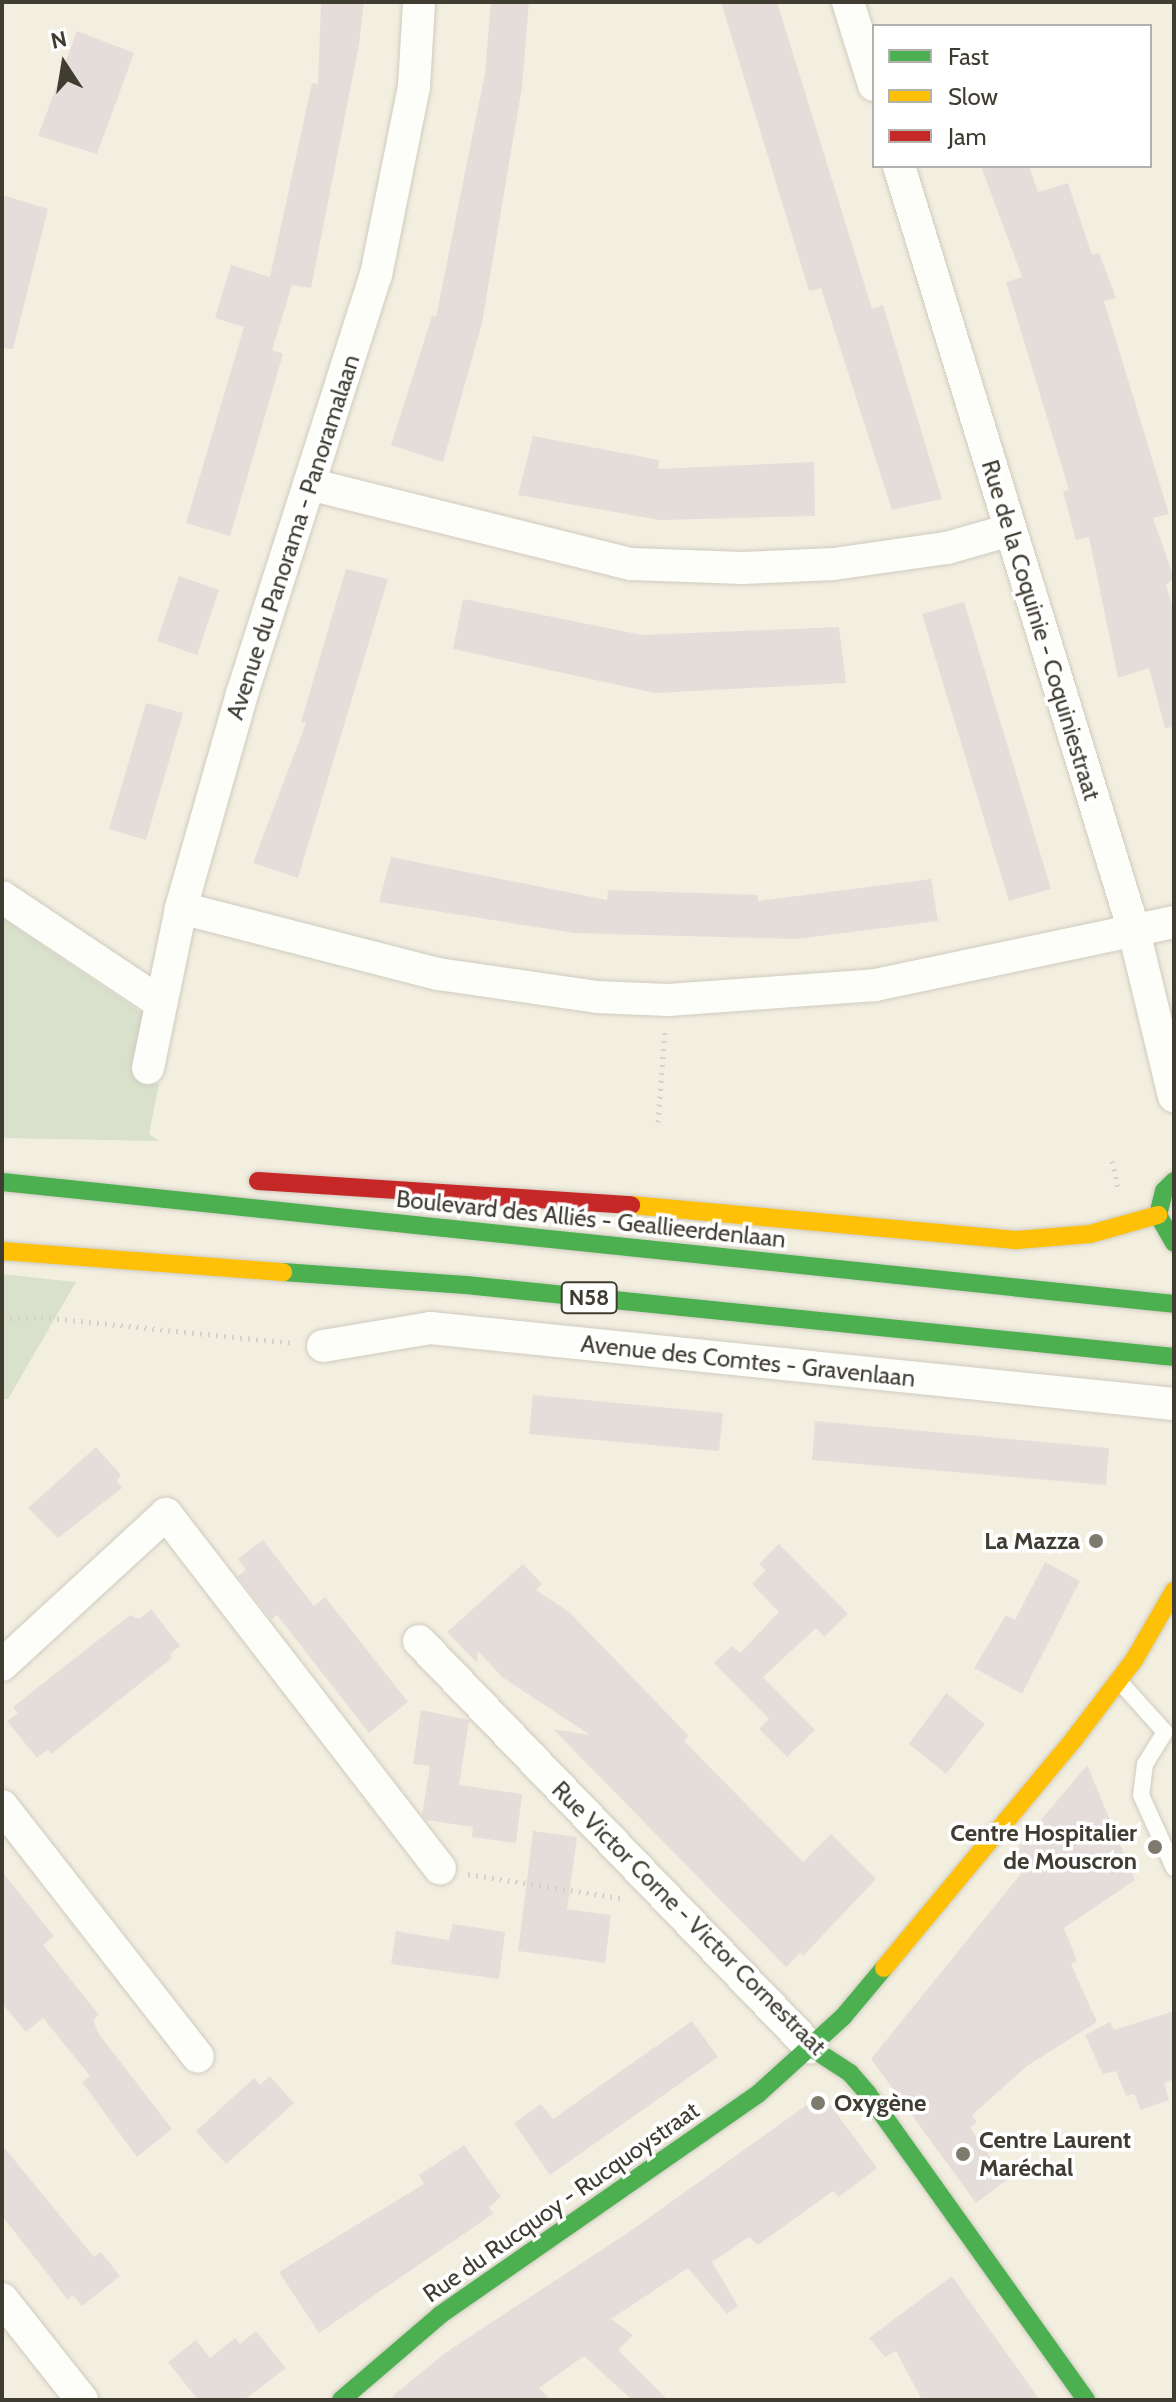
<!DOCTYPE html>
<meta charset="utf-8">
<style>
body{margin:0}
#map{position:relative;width:1176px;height:2402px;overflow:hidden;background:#f3efe0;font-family:Cabin,sans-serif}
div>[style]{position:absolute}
.green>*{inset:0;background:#d9e0cb}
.building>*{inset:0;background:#e5ddda}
.path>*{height:5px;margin-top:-2.5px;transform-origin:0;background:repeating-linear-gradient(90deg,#d3d2cc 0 2px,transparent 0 8px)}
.roads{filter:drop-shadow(0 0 2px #cfcbc0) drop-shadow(0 0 2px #cfcbc0)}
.lane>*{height:16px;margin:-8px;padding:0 8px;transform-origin:8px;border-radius:8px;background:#fdfdfa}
.street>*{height:32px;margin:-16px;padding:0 16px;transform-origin:16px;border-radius:16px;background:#fdfdfa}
.fast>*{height:18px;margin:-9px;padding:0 9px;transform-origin:9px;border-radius:9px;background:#4caf50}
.slow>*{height:18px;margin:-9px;padding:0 9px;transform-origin:9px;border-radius:9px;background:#ffc107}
.jam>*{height:18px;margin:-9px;padding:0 9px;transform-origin:9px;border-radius:9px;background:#c62828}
.dots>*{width:22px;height:22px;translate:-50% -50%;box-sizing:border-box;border:4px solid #fff;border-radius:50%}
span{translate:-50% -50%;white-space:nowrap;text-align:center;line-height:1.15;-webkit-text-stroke:7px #fff;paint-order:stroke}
.shield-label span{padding:2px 6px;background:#fff;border:2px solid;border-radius:6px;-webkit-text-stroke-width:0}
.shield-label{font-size:22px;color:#3f3c31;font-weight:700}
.street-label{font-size:24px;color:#3f3c31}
.poi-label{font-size:24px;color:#3f3c31;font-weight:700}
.right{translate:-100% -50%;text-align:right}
.left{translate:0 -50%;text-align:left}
.frame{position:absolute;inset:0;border:4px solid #3f3c31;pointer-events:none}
.legend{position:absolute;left:872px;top:24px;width:280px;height:144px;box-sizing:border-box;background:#fff;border:2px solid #b2b1ad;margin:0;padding:10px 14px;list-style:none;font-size:24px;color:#3f3c31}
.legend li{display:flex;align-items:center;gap:16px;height:40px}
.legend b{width:40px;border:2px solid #b2b1ad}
.north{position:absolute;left:24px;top:24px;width:80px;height:80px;-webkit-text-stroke:6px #fff;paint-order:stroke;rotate:348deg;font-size:22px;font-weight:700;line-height:32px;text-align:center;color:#3f3c31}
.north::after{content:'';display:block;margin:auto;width:28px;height:36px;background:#3f3c31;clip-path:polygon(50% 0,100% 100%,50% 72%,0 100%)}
</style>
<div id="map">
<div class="green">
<i style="clip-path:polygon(2px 918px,145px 1015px,133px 1077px,159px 1084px,149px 1134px,159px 1141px,2px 1138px)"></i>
<i style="clip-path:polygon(2px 1274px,76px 1282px,8px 1399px,2px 1399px)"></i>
</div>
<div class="building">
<i style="clip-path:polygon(321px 2px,364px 2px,359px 45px,311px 288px,292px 285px,272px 350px,283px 354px,230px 536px,186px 523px,244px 327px,215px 318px,231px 265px,270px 277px,312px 83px,318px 84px)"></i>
<i style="clip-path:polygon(491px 2px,529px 2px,522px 87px,482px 323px,443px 462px,391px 445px,432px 316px,436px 317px,485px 73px)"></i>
<i style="clip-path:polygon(721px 2px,777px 2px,872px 309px,883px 305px,942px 499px,892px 510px,821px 288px,809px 291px)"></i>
<i style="clip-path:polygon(77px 31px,134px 53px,97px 154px,38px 136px)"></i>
<i style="clip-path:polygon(981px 166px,1029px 166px,1038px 192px,1068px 183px,1092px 255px,1099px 253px,1116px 298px,1104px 301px,1169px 514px,1153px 518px,1174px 578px,1166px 585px,1174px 611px,1174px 727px,1165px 728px,1149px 668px,1118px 678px,1089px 537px,1076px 540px,1063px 492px,1069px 490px,1006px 282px,1022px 277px)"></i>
<i style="clip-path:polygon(2px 195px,48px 209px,13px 349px,2px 348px)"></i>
<i style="clip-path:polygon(533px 436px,659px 460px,658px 469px,814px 462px,815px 516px,660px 520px,518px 495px)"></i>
<i style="clip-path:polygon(346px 569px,388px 579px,298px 878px,253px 863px,306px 723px,301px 722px)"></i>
<i style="clip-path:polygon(179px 576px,219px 590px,197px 655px,157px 641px)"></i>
<i style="clip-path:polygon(463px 599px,642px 635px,839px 627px,846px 683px,655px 693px,453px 649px)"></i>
<i style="clip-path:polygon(964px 602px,1051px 889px,1009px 901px,922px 614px)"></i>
<i style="clip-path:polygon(146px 703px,183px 713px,146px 840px,109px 829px)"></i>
<i style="clip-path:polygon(391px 857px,607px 900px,608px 890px,758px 895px,758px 901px,931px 879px,938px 921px,796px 939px,574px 933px,379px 902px)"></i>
<i style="clip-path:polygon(533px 1395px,723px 1413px,719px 1451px,529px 1434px)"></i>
<i style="clip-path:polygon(815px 1421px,1109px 1448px,1106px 1485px,812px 1460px)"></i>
<i style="clip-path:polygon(96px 1447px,121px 1475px,117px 1481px,122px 1488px,58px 1538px,28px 1508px)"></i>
<i style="clip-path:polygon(263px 1540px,314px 1606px,325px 1597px,408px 1702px,369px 1733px,277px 1615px,271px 1619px,238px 1576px,246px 1570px,238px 1559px)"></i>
<i style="clip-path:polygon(779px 1544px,848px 1614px,824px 1637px,816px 1628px,763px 1677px,815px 1730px,787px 1757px,759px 1729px,769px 1719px,714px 1663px,732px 1646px,740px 1653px,779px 1612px,752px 1584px,766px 1570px,759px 1564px)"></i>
<i style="clip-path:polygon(1045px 1562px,1080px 1581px,1022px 1694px,974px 1668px,1006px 1615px,1015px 1620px)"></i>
<i style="clip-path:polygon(523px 1564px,542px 1584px,536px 1590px,569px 1612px,689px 1736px,684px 1741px,803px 1862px,831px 1834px,876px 1879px,803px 1956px,800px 1953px,786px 1967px,553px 1729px,590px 1735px,502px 1677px,478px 1651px,477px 1663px,447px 1632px)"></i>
<i style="clip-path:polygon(151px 1609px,180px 1646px,170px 1654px,172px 1658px,51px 1754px,48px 1749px,37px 1758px,7px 1721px,18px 1713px,13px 1707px,130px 1615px,139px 1619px)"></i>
<i style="clip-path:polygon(946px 1693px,985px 1724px,946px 1774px,909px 1744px)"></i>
<i style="clip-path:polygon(421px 1710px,469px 1720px,459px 1785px,522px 1794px,516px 1843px,472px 1837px,473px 1827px,426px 1820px,422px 1815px,430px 1766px,413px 1764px)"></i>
<i style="clip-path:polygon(1087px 1765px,1135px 1880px,1064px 1928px,1077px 1961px,1071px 1964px,1097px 2022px,1027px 2066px,972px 2115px,977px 2122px,970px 2128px,1007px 2180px,976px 2203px,871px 2059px,1023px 1871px,1009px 1858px)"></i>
<i style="clip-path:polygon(533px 1831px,577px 1837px,567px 1909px,611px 1915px,605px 1963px,518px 1951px)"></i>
<i style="clip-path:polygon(2px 1872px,54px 1936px,43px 1945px,99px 2015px,93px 2020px,99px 2034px,172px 2129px,137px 2157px,82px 2082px,90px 2076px,43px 2018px,26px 2032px,2px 2003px)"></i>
<i style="clip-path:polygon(453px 1924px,505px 1932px,499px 1979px,391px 1964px,396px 1931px,449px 1940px)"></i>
<i style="clip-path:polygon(1174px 2011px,1174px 2079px,1164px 2083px,1169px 2100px,1141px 2110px,1134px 2094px,1126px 2096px,1116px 2071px,1103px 2074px,1085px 2035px,1110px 2022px,1114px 2030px)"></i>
<i style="clip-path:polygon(692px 2021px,718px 2057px,550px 2175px,514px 2123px,541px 2104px,553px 2119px)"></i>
<i style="clip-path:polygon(270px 2076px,294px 2103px,226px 2164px,196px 2131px,254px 2078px,260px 2085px)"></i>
<i style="clip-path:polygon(822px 2094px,877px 2168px,839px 2197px,833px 2191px,758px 2245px,749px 2237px,712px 2262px,738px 2306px,727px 2314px,688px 2268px,611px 2319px,633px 2335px,618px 2350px,668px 2400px,632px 2400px,584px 2356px,539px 2388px,551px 2400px,388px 2400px,445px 2353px,632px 2230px)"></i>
<i style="clip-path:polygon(2px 2145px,94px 2257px,101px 2252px,120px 2276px,82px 2306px,73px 2295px,68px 2300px,2px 2216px)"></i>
<i style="clip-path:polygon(464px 2145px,501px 2197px,489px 2207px,493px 2214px,319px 2333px,279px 2272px,424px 2184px,419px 2175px)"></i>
<i style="clip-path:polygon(952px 2276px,980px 2316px,1040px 2400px,922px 2400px,896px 2351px,885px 2357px,869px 2338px)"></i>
<i style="clip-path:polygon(256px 2331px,286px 2368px,244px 2400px,198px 2400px,168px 2362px,196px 2340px,210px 2358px,235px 2338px,240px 2344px)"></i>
</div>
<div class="path">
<i style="left:658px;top:1122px;width:91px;rotate:-85.6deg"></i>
<i style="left:1112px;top:1161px;width:26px;rotate:77deg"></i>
<i style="left:2px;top:1319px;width:39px;rotate:-3deg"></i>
<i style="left:41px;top:1317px;width:254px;rotate:5.9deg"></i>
<i style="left:468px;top:1874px;width:154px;rotate:9deg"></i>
</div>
<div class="roads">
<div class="lane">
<i style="left:1120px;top:1682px;width:67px;rotate:48deg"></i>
<i style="left:1165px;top:1732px;width:38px;rotate:122deg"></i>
<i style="left:1145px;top:1764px;width:31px;rotate:97deg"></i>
<i style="left:1141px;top:1795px;width:80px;rotate:65.7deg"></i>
</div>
<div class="street">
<i style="left:848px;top:2px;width:87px;rotate:72.6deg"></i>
<i style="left:899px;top:166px;width:800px;rotate:72.92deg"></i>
<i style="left:1134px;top:931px;width:170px;rotate:76.4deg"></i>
<i style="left:309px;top:484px;width:332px;rotate:14deg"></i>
<i style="left:631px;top:564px;width:112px;rotate:2deg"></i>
<i style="left:743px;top:568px;width:91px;rotate:-2.5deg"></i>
<i style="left:834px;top:564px;width:114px;rotate:-8.1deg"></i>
<i style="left:947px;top:548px;width:66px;rotate:-15.9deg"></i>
<i style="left:2px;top:897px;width:191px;rotate:33.7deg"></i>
<i style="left:181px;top:908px;width:265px;rotate:14.4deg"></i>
<i style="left:438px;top:974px;width:161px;rotate:8.2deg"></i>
<i style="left:597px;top:997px;width:71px;rotate:2.4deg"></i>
<i style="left:668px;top:1000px;width:208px;rotate:-4.1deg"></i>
<i style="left:875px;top:985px;width:306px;rotate:-11.9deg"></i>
<i style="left:148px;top:1068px;width:163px;rotate:-78.3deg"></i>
<i style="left:181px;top:908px;width:223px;rotate:-74.1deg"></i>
<i style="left:242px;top:694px;width:440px;rotate:-72.3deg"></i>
<i style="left:376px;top:275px;width:192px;rotate:-78.6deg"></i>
<i style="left:414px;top:87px;width:85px;rotate:-86.6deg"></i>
<i style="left:323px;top:1346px;width:109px;rotate:-9.5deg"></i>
<i style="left:430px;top:1328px;width:748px;rotate:5.83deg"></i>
<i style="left:419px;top:1641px;width:564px;rotate:46.08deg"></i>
<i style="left:2px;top:1665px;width:223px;rotate:-42.6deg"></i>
<i style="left:166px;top:1514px;width:448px;rotate:52.3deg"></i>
<i style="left:2px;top:1806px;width:318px;rotate:52deg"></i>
<i style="left:2px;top:2299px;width:129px;rotate:51.6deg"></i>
</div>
<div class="fast">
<i style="left:1174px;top:1181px;width:14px;rotate:135deg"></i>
<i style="left:1164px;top:1191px;width:25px;rotate:104deg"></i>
<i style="left:1158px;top:1215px;width:32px;rotate:60deg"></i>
<i style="left:2px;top:1182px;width:1178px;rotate:5.94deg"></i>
<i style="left:283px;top:1272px;width:183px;rotate:4.1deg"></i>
<i style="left:466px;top:1285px;width:712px;rotate:5.81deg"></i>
<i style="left:810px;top:2047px;width:48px;rotate:33deg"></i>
<i style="left:850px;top:2073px;width:28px;rotate:49deg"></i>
<i style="left:868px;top:2094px;width:376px;rotate:54.5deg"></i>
<i style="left:341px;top:2400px;width:130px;rotate:-40.6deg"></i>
<i style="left:440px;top:2315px;width:387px;rotate:-34.8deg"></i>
<i style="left:758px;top:2094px;width:115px;rotate:-42.2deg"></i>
<i style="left:843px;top:2017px;width:64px;rotate:-50.1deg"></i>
</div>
<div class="slow">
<i style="left:631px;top:1205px;width:388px;rotate:5.2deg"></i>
<i style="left:1017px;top:1240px;width:73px;rotate:-4.7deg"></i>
<i style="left:1090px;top:1234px;width:71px;rotate:-15.6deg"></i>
<i style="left:2px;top:1251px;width:282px;rotate:4.3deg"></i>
<i style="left:884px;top:1968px;width:298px;rotate:-50.3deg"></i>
<i style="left:1074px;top:1739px;width:99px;rotate:-52.8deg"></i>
<i style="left:1134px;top:1660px;width:80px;rotate:-59.9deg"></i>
</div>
<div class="jam">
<i style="left:258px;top:1181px;width:374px;rotate:3.7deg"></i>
</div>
</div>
<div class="dots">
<i style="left:1096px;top:1541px;background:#7e7b6e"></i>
<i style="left:1155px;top:1847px;background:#7e7b6e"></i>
<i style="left:818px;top:2103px;background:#7e7b6e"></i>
<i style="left:963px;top:2154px;background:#7e7b6e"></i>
</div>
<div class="shield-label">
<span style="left:589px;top:1298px">N58</span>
</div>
<div class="street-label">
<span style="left:293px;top:537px;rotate:-72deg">Avenue du Panorama - Panoramalaan</span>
<span style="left:1041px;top:630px;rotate:73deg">Rue de la Coquinie - Coquiniestraat</span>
<span style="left:591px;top:1219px;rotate:6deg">Boulevard des Alliés - Geallieerdenlaan</span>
<span style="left:748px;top:1361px;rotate:6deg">Avenue des Comtes - Gravenlaan</span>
<span style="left:689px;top:1918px;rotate:45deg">Rue Victor Corne - Victor Cornestraat</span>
<span style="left:561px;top:2202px;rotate:-35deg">Rue du Rucquoy - Rucquoystraat</span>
</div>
<div class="poi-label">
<span class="right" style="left:1080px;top:1541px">La Mazza</span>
<span class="right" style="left:1137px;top:1847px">Centre Hospitalier<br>de Mouscron</span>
<span class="left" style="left:834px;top:2103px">Oxygène</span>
<span class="left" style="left:979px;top:2154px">Centre Laurent<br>Maréchal</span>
</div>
<div class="frame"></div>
<ul class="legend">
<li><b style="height:10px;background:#4caf50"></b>Fast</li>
<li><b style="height:10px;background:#ffc107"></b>Slow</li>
<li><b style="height:10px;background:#c62828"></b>Jam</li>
</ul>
<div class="north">N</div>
</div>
